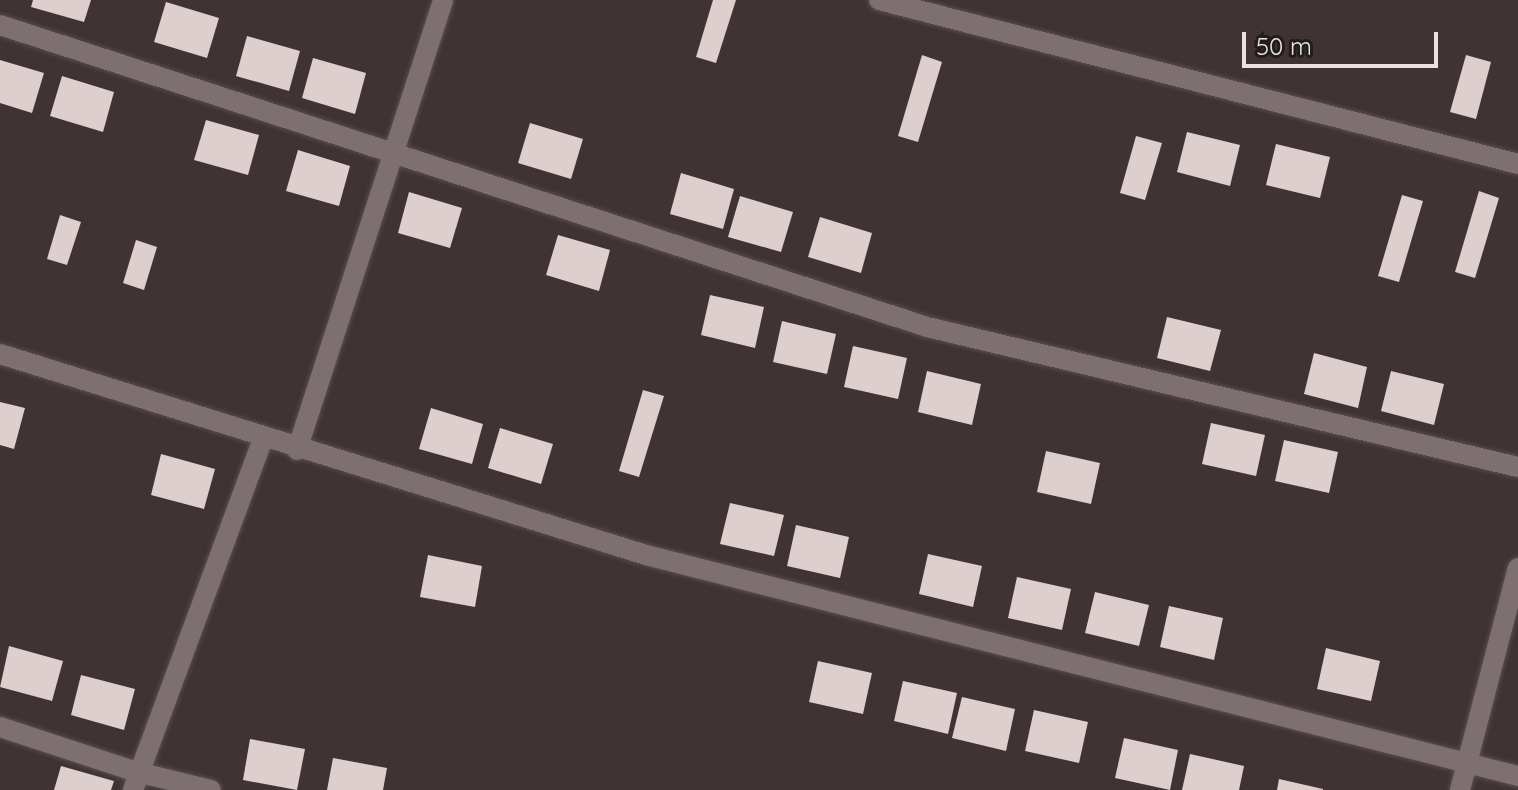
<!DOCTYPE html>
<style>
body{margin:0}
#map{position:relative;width:1518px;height:790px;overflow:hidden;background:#3f3333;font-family:Quicksand,sans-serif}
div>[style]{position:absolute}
.building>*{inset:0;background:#decfcf}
.roads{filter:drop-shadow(0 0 2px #584f4f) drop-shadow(0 0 2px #584f4f)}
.minor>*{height:20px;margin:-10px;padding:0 10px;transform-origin:10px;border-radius:10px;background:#7e7070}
span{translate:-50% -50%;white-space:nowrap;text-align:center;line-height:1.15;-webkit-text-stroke:8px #221c1c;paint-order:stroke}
.scale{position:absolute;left:1242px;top:32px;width:196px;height:36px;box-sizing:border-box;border:4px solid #ebe3e3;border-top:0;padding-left:10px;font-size:24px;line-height:28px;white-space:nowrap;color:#ebe3e3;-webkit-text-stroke:6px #221c1c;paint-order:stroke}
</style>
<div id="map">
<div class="building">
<i style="clip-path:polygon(33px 0,91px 0,84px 22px,31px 7px)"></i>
<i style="clip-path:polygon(713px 0,736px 0,716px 63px,696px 57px)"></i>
<i style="clip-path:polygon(166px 2px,219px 18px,207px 58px,154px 42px)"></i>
<i style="clip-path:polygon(247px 36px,300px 51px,289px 91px,236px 76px)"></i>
<i style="clip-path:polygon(922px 55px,942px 62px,918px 142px,898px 136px)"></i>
<i style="clip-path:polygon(1466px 55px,1491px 62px,1476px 119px,1450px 112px)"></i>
<i style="clip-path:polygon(313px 58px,366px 73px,355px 114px,302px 98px)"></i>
<i style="clip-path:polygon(0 60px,44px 73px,32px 113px,0 103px)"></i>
<i style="clip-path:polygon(62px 76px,114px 92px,103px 132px,50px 116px)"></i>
<i style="clip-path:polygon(206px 120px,259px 135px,248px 175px,194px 160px)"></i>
<i style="clip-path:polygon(530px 123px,583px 139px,571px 179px,518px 163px)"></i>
<i style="clip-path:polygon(1187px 132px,1240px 145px,1230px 186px,1177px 172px)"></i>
<i style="clip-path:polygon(1136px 136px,1162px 143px,1145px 200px,1120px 193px)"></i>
<i style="clip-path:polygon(1276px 144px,1330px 157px,1320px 198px,1266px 185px)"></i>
<i style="clip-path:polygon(298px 150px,350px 166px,339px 206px,286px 191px)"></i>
<i style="clip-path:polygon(681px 173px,734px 189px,723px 229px,670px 214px)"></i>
<i style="clip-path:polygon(1479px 191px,1499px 198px,1475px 278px,1455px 272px)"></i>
<i style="clip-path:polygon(409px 192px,462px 208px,450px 248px,398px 233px)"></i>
<i style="clip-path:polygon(1402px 195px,1423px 201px,1399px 282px,1378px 276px)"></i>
<i style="clip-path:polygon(740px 196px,793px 212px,781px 252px,728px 237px)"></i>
<i style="clip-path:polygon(60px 215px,81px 222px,67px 265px,47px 259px)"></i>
<i style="clip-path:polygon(820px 217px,872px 233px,861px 273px,808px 257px)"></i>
<i style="clip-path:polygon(558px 235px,610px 250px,599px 291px,546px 275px)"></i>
<i style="clip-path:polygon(136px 240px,157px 247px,144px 290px,123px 283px)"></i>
<i style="clip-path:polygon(710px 295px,764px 307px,755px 348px,701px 335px)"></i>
<i style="clip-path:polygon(1167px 317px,1221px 330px,1210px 371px,1157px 358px)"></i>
<i style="clip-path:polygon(782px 321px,836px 334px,827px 374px,773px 362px)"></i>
<i style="clip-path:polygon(853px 346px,907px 358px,898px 399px,844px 387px)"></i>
<i style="clip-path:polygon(1314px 353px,1367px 367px,1358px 408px,1304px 394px)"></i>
<i style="clip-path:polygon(927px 371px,981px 384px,972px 425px,918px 412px)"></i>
<i style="clip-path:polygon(1391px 371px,1444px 384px,1434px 425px,1381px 411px)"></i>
<i style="clip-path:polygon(643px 390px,664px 396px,639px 477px,619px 471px)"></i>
<i style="clip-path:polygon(0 402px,25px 408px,14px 449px,0 445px)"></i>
<i style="clip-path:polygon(431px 408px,483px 424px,472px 464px,419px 449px)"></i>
<i style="clip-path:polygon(1211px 423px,1265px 435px,1256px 476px,1202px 464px)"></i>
<i style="clip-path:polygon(500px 428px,553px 444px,541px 484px,488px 468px)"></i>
<i style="clip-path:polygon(1284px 440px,1338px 452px,1329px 493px,1275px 481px)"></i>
<i style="clip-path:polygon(1046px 451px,1100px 463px,1091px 504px,1037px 492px)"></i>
<i style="clip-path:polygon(161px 454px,215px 469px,204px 509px,151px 495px)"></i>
<i style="clip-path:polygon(730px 503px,784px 515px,774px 556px,720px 544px)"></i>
<i style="clip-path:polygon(796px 525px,849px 537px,840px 578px,787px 566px)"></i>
<i style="clip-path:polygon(928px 554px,982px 566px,973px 607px,919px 594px)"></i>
<i style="clip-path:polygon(428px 555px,482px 566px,475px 607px,420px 597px)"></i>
<i style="clip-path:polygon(1017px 577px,1071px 589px,1062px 630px,1008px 618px)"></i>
<i style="clip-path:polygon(1095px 592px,1149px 605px,1139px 646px,1085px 633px)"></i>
<i style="clip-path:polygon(1169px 606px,1223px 618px,1214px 660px,1160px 647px)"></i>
<i style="clip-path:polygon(9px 646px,63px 661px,52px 701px,0 687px)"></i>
<i style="clip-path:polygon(1326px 648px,1380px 661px,1371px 701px,1317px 689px)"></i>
<i style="clip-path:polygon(818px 661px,872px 673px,863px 714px,809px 702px)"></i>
<i style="clip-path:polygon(81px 675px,135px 689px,124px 730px,71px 715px)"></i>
<i style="clip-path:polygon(903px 681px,957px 693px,948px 734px,894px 721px)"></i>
<i style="clip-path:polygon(962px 697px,1015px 709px,1006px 751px,952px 738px)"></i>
<i style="clip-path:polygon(1034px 710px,1088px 722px,1079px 763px,1025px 751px)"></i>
<i style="clip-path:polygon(1124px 738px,1178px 750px,1170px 790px,1115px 778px)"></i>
<i style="clip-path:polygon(250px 739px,305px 749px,297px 790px,243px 780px)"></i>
<i style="clip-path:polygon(1190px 754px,1244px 766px,1239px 790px,1182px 790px)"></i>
<i style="clip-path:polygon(333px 758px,387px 768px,383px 790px,327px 790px)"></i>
<i style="clip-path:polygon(61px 766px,114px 781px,111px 790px,54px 790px)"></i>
<i style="clip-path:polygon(1279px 779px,1323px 789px,1323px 790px,1277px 790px)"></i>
</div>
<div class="roads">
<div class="minor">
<i style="left:879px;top:0;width:660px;rotate:14.39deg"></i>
<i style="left:0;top:25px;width:975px;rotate:18.04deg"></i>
<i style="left:927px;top:327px;width:607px;rotate:13.33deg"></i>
<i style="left:0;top:354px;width:677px;rotate:17.28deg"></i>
<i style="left:646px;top:555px;width:900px;rotate:14.22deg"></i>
<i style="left:297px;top:450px;width:473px;rotate:-72deg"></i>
<i style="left:0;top:727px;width:144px;rotate:18.2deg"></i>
<i style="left:137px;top:772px;width:76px;rotate:13.7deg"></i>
<i style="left:133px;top:790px;width:374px;rotate:-69.7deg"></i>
<i style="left:1460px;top:790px;width:229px;rotate:-75.4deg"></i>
</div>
</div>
<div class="scale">50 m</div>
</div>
